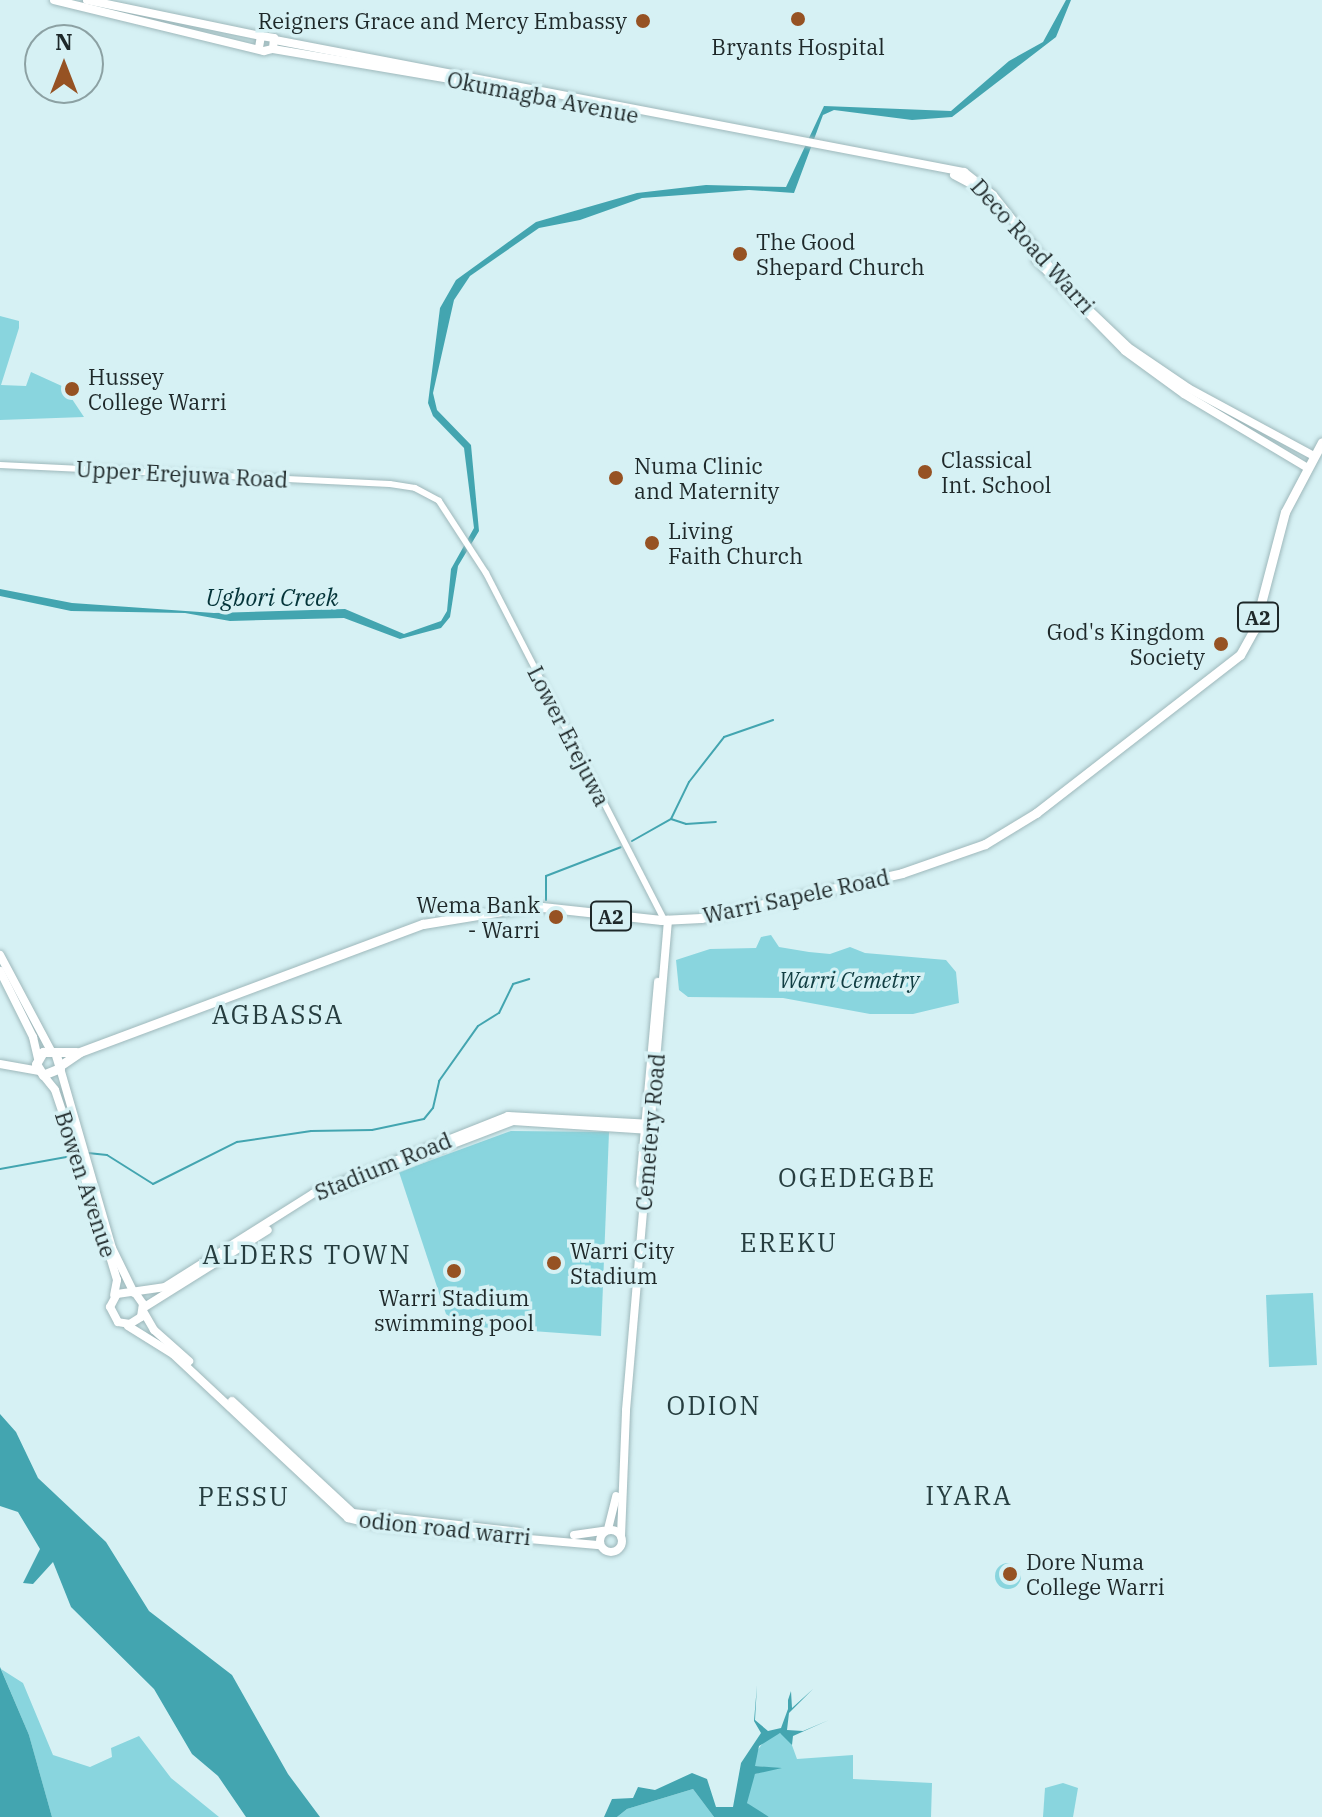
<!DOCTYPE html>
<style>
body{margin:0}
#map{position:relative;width:1322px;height:1817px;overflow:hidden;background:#d6f1f4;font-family:"IBM Plex Serif",serif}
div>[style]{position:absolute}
.green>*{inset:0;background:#89d5de}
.round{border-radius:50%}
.water>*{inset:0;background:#43a5b0}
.stream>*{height:2px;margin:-1px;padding:0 1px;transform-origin:1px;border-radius:1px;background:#43a5b0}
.roads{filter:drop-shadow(0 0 2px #9eb8bb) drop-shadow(0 0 2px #9eb8bb)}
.minor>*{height:6px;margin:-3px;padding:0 3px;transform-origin:3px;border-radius:3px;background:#fff}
.major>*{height:8px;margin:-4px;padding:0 4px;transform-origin:4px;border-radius:4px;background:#fff}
.major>.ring{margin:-4px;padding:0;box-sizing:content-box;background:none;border:8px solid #fff;border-radius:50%}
.highway>*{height:9px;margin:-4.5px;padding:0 4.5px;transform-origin:4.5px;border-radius:4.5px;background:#fff}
.dots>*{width:22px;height:22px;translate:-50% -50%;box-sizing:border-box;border:4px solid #d6f1f4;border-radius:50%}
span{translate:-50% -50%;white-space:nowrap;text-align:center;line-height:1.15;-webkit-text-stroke:7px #d6f1f4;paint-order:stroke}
.shield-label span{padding:2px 6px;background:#d6f1f4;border:2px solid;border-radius:6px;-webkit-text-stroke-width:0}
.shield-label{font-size:20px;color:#1e2829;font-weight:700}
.poi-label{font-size:22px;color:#1e2829}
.right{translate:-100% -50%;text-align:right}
.left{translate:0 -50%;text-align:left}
.street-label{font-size:22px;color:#1e2829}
.park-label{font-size:22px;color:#103d42;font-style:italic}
.water-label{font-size:24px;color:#043439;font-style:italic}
.quarter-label{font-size:26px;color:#263d3f;letter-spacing:2px}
.north{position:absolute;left:24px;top:24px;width:80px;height:80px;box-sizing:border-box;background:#d6f1f4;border:2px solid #8ca1a3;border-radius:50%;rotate:0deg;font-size:22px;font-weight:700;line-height:32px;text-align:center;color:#1e2829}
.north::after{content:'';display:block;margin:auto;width:28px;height:36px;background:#965223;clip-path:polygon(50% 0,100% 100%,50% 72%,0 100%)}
</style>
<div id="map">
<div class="green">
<i style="clip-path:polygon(0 316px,19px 321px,19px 328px,1px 385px,26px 386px,31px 372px,64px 387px,84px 417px,0 420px)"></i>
<i style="clip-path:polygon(771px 935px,779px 947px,809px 952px,830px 954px,850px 947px,865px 953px,946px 960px,956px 972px,959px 1003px,913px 1014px,870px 1014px,783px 998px,688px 997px,679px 990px,676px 960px,710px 949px,756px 948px,761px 937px)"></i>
<i style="clip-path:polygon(511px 1131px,609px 1132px,601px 1336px,464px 1326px,446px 1314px,399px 1172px)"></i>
<i style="clip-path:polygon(1313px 1293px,1317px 1365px,1269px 1367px,1266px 1295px)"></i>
<i class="round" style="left:995px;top:1563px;width:26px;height:26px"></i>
<i style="clip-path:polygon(1px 1669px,23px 1683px,53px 1755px,90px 1767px,112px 1757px,111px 1748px,139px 1736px,171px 1778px,219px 1817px,52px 1817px,29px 1735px)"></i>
<i style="clip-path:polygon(780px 1733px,789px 1737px,797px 1759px,853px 1755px,853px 1779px,932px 1783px,931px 1817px,769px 1817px,756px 1812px,747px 1803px,747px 1789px,755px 1774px,774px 1768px,755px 1766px,752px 1758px,767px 1737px)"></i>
<i style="clip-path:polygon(1063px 1783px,1078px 1788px,1073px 1817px,1043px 1817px,1045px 1788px)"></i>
<i style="clip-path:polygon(693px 1789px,714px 1817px,617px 1817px,627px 1809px)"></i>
</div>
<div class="water">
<i style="clip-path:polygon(1066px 0,1071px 0,1056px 37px,952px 117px,912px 120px,834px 110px,823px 115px,794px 193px,749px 190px,642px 198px,580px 220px,539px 228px,470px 276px,454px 300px,433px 393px,437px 410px,471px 445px,479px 531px,458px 566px,450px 617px,441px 628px,400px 639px,344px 618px,230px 621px,185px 613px,71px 611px,0 596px,0 589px,72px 603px,214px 613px,345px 609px,404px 634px,441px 621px,447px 611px,451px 569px,474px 528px,464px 448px,433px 416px,428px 403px,440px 308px,456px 280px,536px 222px,637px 193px,706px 185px,786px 187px,824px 106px,951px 111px,1009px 61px,1043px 42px)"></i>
<i style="clip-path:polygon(0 1414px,16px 1432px,38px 1478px,106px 1542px,149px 1611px,232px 1675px,288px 1774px,320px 1817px,246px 1817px,218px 1776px,192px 1754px,154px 1689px,71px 1607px,53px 1562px,33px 1584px,23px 1583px,40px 1549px,18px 1512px,0 1506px)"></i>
<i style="clip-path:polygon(0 1667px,29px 1735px,52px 1817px,0 1817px)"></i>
<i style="clip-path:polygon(757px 1685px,755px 1720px,768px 1731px,781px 1728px,788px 1709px,788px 1700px,791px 1691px,792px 1708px,813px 1689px,789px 1713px,787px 1730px,803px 1731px,829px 1720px,793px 1736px,792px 1745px,780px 1733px,759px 1746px,755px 1766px,782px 1768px,755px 1774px,747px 1803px,769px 1817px,714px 1817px,693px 1789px,627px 1809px,617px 1817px,604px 1817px,612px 1799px,633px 1798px,638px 1787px,655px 1790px,692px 1773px,707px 1779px,716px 1807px,733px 1807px,741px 1763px,761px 1733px,754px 1721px)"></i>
</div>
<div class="stream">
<i style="left:671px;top:819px;width:16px;rotate:18deg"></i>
<i style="left:686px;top:824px;width:30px;rotate:-4deg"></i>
<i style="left:632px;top:841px;width:45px;rotate:-29.4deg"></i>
<i style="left:671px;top:819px;width:41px;rotate:-64.1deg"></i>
<i style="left:689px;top:782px;width:57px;rotate:-52.1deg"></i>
<i style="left:724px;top:737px;width:52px;rotate:-19.1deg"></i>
<i style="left:546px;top:900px;width:24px;rotate:-90deg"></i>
<i style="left:546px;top:876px;width:80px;rotate:-21.1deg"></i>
<i style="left:88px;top:1153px;width:19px;rotate:6deg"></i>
<i style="left:107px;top:1155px;width:54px;rotate:32.2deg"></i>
<i style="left:153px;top:1184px;width:94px;rotate:-26.6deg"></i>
<i style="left:237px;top:1142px;width:75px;rotate:-8.5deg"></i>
<i style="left:311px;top:1131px;width:61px;rotate:-0.9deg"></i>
<i style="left:372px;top:1130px;width:53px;rotate:-11.9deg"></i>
<i style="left:424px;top:1119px;width:14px;rotate:-51deg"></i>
<i style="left:433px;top:1108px;width:28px;rotate:-77deg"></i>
<i style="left:439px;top:1081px;width:67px;rotate:-54.7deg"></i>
<i style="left:478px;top:1026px;width:25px;rotate:-32deg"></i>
<i style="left:499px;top:1013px;width:32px;rotate:-64deg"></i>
<i style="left:513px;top:984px;width:17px;rotate:-17deg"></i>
<i style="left:0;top:1169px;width:73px;rotate:-10.2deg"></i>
</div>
<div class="roads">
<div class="minor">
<i style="left:0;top:465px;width:390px;rotate:2.8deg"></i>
<i style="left:390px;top:484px;width:25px;rotate:9deg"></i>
<i style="left:415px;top:488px;width:27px;rotate:28deg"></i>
<i style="left:439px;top:501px;width:86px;rotate:56.9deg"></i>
<i style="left:486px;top:573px;width:390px;rotate:62.8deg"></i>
</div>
<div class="major">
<i style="left:54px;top:0;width:216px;rotate:13.7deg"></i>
<i style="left:264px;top:51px;width:9px;rotate:-13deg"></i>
<i style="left:273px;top:49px;width:11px;rotate:-85deg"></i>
<i style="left:274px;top:38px;width:13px;rotate:-171deg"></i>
<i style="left:261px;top:36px;width:11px;rotate:100deg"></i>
<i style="left:87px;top:0;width:178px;rotate:11.7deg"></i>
<i style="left:275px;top:40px;width:702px;rotate:10.85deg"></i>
<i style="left:964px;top:172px;width:37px;rotate:38deg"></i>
<i style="left:993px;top:195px;width:122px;rotate:51.6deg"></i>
<i style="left:1069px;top:291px;width:81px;rotate:43.5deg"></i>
<i style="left:1128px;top:347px;width:73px;rotate:34.3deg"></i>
<i style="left:1188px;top:388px;width:141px;rotate:28.4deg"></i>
<i style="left:273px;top:49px;width:187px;rotate:9.6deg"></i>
<i style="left:486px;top:86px;width:63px;rotate:11deg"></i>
<i style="left:954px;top:175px;width:30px;rotate:28deg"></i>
<i style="left:1036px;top:260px;width:127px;rotate:45.6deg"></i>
<i style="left:1125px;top:351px;width:73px;rotate:36.1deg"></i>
<i style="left:1184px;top:394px;width:142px;rotate:30.9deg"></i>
<i style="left:0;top:955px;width:109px;rotate:62deg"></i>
<i style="left:0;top:971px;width:74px;rotate:63.4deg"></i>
<i style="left:33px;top:1037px;width:22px;rotate:77deg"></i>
<i style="left:0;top:1064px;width:40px;rotate:10deg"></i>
<i style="left:60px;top:1068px;width:187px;rotate:73.9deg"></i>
<i style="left:112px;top:1248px;width:50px;rotate:63.9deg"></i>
<i style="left:43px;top:1075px;width:19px;rotate:51deg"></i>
<i style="left:55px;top:1090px;width:151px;rotate:71.4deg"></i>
<i style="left:103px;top:1233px;width:49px;rotate:73.4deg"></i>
<i style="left:117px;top:1280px;width:15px;rotate:101deg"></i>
<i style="left:640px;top:1184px;width:203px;rotate:-84.9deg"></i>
<i style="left:330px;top:1191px;width:196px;rotate:-20.9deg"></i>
<i style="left:513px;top:1121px;width:134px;rotate:3.8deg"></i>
<i style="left:136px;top:1294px;width:12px;rotate:55deg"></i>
<i style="left:143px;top:1304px;width:13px;rotate:99deg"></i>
<i style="left:141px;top:1317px;width:13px;rotate:148deg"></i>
<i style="left:130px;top:1324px;width:12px;rotate:-171deg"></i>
<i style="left:118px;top:1322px;width:17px;rotate:-118deg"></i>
<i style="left:110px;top:1307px;width:15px;rotate:-62deg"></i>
<i style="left:117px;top:1294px;width:49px;rotate:-8.3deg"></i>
<i style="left:165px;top:1287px;width:176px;rotate:-32.2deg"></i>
<i style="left:314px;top:1193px;width:209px;rotate:-21.6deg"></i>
<i style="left:508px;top:1116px;width:144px;rotate:3.2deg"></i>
<i style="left:143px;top:1308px;width:147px;rotate:-32deg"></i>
<i style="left:143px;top:1311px;width:22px;rotate:60deg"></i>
<i style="left:154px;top:1330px;width:47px;rotate:41.5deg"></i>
<i style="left:128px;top:1326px;width:53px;rotate:31.9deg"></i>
<i style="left:173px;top:1354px;width:240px;rotate:43.1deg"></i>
<i style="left:348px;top:1518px;width:34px;rotate:14deg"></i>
<i style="left:381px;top:1526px;width:220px;rotate:5deg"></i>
<i style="left:232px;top:1401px;width:165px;rotate:42.8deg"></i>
<i style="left:353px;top:1513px;width:168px;rotate:6.5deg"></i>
<i style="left:608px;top:1529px;width:34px;rotate:-76deg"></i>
<i class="ring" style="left:600px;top:1530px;width:14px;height:14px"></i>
<i style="left:574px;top:1535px;width:30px;rotate:-8deg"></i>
<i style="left:621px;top:1536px;width:126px;rotate:-87.7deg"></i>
<i style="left:626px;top:1410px;width:492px;rotate:-85.1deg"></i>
</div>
<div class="highway">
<i style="left:55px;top:1052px;width:17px;rotate:73deg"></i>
<i style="left:60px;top:1068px;width:18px;rotate:158deg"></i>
<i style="left:43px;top:1075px;width:13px;rotate:-122deg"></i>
<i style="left:36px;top:1064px;width:14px;rotate:-60deg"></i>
<i style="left:43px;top:1052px;width:33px"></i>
<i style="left:61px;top:1065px;width:23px;rotate:-34deg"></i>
<i style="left:80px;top:1052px;width:366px;rotate:-20.5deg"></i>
<i style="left:423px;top:924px;width:111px;rotate:-9.3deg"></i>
<i style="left:533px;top:906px;width:129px;rotate:6.2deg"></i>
<i style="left:661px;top:920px;width:40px;rotate:-2.9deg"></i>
<i style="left:701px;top:918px;width:206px;rotate:-12.6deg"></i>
<i style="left:902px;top:873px;width:88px;rotate:-19.3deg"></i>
<i style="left:985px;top:844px;width:60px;rotate:-31.3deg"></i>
<i style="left:1036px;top:813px;width:258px;rotate:-37.8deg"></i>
<i style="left:1240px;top:655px;width:29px;rotate:-61deg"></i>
<i style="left:1254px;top:630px;width:122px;rotate:-75.3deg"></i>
<i style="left:1285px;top:512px;width:79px;rotate:-62.1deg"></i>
</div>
</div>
<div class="dots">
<i style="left:798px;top:19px;background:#965223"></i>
<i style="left:643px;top:21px;background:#965223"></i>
<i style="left:740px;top:254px;background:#965223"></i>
<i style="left:72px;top:389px;background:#965223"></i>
<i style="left:925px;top:472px;background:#965223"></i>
<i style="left:616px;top:478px;background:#965223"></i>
<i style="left:652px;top:543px;background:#965223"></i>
<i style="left:1221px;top:644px;background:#965223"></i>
<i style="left:556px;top:917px;background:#965223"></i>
<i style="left:554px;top:1263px;background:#965223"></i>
<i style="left:454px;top:1271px;background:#965223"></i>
<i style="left:1010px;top:1574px;background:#965223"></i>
</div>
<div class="shield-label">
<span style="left:1258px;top:617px">A2</span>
<span style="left:611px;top:916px">A2</span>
</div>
<div class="poi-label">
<span class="right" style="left:627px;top:21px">Reigners Grace and Mercy Embassy</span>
<span style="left:798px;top:47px">Bryants Hospital</span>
<span class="left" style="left:756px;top:254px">The Good<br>Shepard Church</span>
<span class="left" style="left:88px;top:389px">Hussey<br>College Warri</span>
<span class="left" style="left:941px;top:472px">Classical<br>Int. School</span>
<span class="left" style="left:634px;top:478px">Numa Clinic<br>and Maternity</span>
<span class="left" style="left:668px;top:543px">Living<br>Faith Church</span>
<span class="right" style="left:1205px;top:644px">God's Kingdom<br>Society</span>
<span class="right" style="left:540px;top:917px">Wema Bank<br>- Warri</span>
<span class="left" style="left:570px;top:1263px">Warri City<br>Stadium</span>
<span style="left:454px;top:1310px">Warri Stadium<br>swimming pool</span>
<span class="left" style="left:1026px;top:1574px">Dore Numa<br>College Warri</span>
</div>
<div class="street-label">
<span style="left:543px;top:97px;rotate:11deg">Okumagba Avenue</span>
<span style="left:1033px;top:246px;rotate:48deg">Deco Road Warri</span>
<span style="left:182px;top:474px;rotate:3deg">Upper Erejuwa Road</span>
<span style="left:569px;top:736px;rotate:63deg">Lower Erejuwa</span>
<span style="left:796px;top:896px;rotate:-12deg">Warri Sapele Road</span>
<span style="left:650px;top:1132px;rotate:-85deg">Cemetery Road</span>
<span style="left:383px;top:1166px;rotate:-22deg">Stadium Road</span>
<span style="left:86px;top:1184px;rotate:72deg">Bowen Avenue</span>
<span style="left:445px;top:1528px;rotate:6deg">odion road warri</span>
</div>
<div class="park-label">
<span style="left:849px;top:980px">Warri Cemetry</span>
</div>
<div class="water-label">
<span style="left:272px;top:598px">Ugbori Creek</span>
</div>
<div class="quarter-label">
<span style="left:278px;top:1015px">AGBASSA</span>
<span style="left:857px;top:1178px">OGEDEGBE</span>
<span style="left:789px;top:1243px">EREKU</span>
<span style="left:307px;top:1255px">ALDERS TOWN</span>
<span style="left:714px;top:1406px">ODION</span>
<span style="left:969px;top:1496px">IYARA</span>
<span style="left:244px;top:1497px">PESSU</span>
</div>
<div class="north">N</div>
</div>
